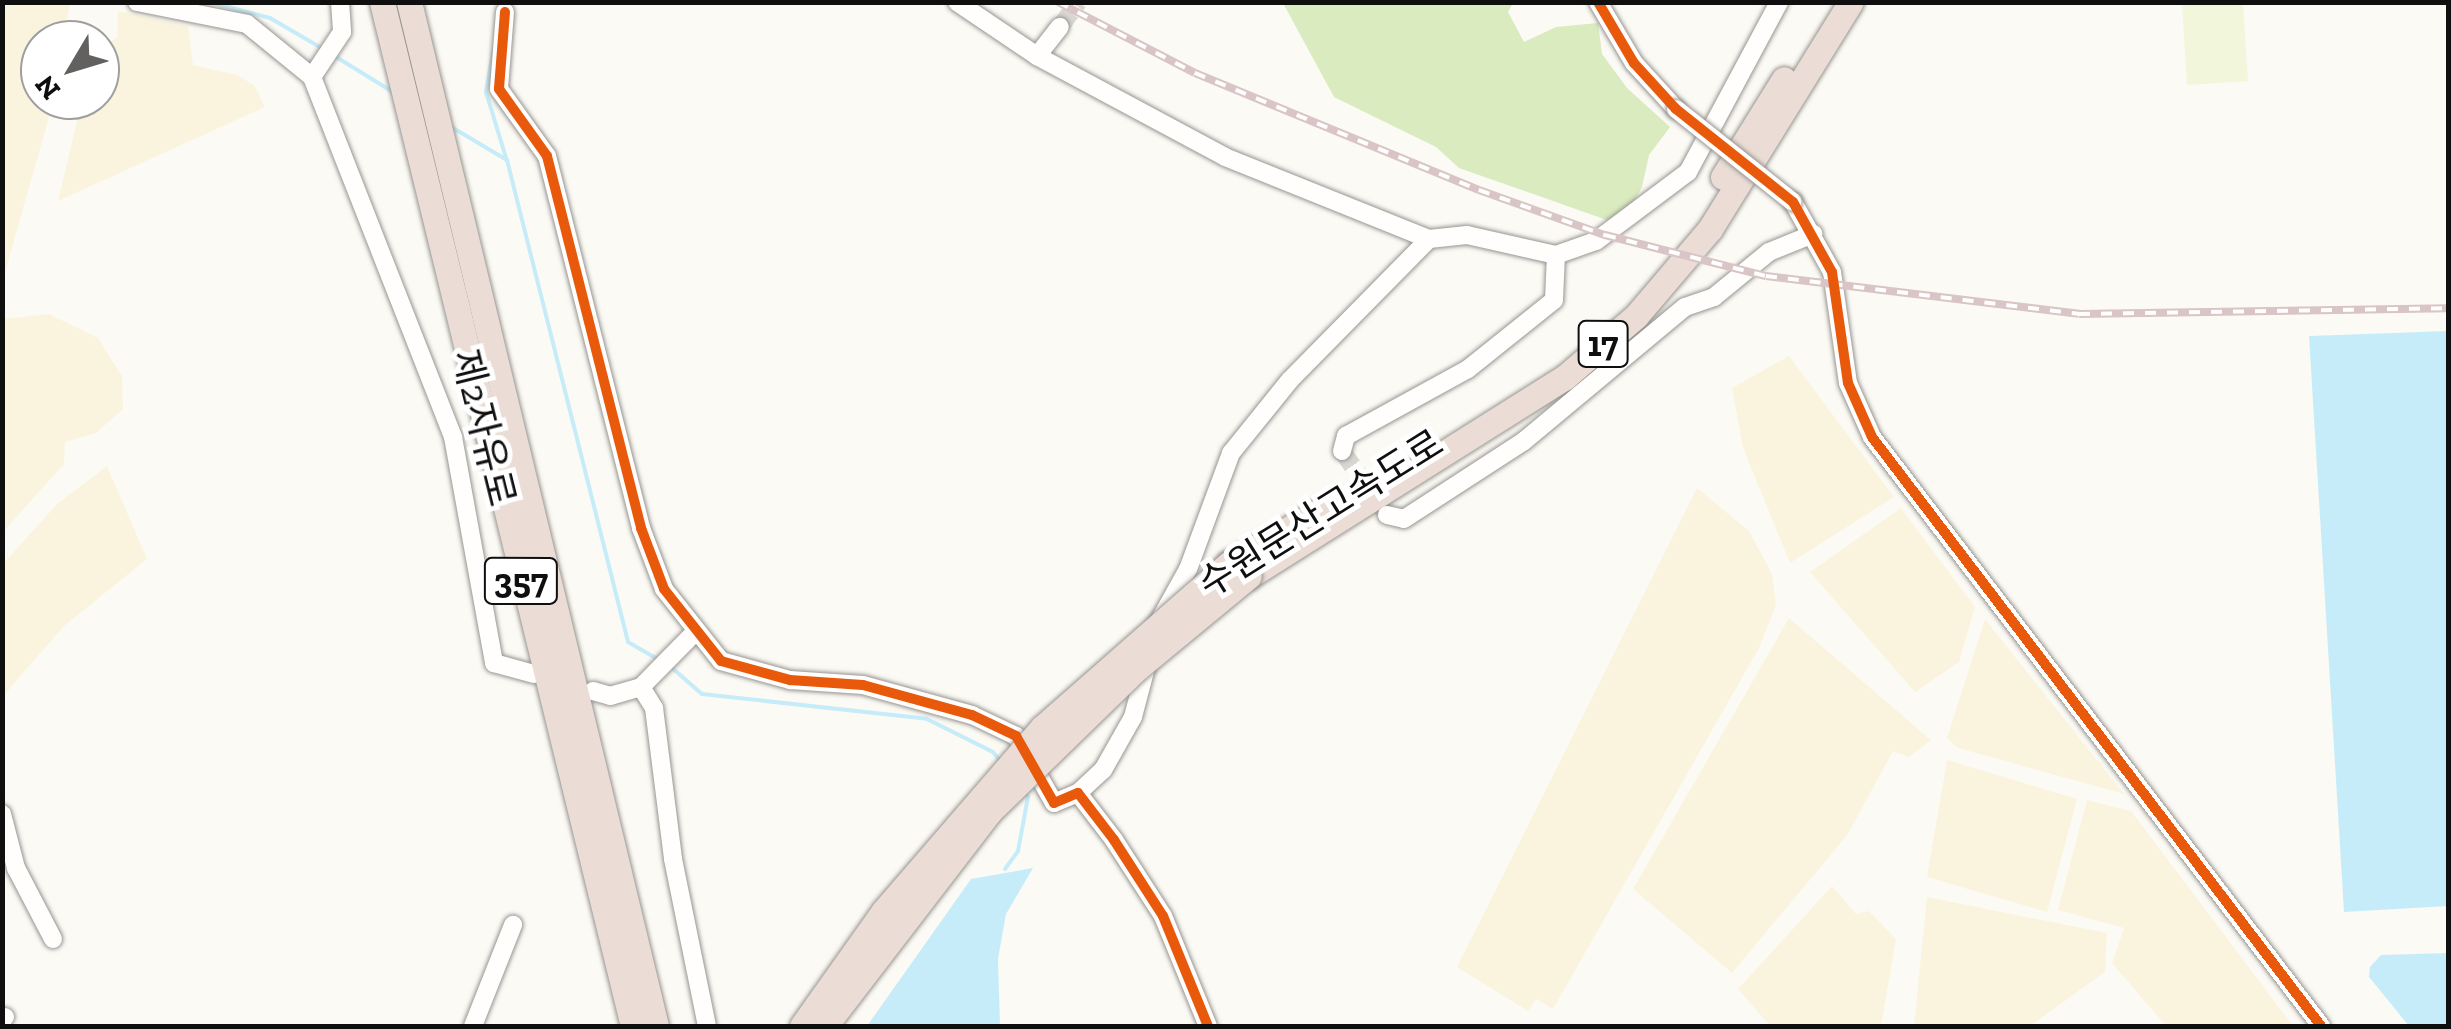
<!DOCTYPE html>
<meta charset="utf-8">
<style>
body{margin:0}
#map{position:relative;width:2451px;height:1029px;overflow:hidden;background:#fcfaf4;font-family:"Zilla Slab","Noto Sans KR",serif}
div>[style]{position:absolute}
.farmland>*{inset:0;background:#faf4df}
.forest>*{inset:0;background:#d9ebbf}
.pitch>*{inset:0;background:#f2f7dc}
.water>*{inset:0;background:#c7ecf9}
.stream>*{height:4px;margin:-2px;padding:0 2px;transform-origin:2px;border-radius:2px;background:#c7ecf9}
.minor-tunnel>*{height:18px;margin-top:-9px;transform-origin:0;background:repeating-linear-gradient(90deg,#d8d7d2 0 18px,transparent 0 27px)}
.roads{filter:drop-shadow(0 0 2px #969592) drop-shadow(0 0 2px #969592)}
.minor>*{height:18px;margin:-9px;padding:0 9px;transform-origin:9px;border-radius:9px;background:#fffefd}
.highway>*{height:25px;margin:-12.5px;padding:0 12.5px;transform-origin:12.5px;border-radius:12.5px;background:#ebddd5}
.rail>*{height:8px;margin-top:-4px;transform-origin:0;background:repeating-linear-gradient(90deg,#fff 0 11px,#d9c4c6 0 22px);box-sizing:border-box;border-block:2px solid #d9c4c6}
.bridges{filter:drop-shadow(0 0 2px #969592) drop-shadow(0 0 2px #969592)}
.minor-bridge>*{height:18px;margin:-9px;padding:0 9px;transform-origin:9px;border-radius:9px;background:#fffefd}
.highway-bridge>*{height:25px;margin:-12.5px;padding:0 12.5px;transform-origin:12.5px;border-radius:12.5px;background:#ebddd5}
.cycleway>*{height:10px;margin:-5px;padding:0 5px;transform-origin:5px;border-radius:5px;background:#e8590c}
span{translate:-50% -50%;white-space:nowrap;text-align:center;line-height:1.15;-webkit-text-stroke:10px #fff;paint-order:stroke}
.shield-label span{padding:2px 8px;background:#fff;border:2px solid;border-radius:8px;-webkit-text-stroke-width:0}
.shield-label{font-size:35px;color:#0f0f0f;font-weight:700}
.street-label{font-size:38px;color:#0f0f0f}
.frame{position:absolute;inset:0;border:5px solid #0f0f0f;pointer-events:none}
.north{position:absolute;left:20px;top:20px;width:100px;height:100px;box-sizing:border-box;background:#fff;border:2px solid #9f9f9f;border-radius:50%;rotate:232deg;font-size:28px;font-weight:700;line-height:40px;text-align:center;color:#0f0f0f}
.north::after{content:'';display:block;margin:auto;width:35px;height:45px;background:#62615f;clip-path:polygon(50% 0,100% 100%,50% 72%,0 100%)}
</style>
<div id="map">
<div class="farmland">
<i style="clip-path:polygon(3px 2px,70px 3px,64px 40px,40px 40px,40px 100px,54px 100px,3px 279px)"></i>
<i style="clip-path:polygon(118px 11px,188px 26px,193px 65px,237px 75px,254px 85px,265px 107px,58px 201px,80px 109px,88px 100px,100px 100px,103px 48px,117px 37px)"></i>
<i style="clip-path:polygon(49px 314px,98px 338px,122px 376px,123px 409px,96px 433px,65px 442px,64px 464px,3px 532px,3px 319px)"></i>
<i style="clip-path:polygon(1789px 356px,1894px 497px,1790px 563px,1743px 448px,1732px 388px)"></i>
<i style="clip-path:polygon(107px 466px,147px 559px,64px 626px,3px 696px,3px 564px,57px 504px)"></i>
<i style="clip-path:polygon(1697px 488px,1749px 531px,1772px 574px,1776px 605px,1759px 648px,1553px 1009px,1536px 999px,1528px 1011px,1457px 967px)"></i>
<i style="clip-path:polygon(1901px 508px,1975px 607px,1959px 662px,1915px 692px,1810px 572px)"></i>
<i style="clip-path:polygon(1789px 618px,1931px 740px,1909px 757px,1893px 751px,1848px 834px,1732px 973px,1633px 889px)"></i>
<i style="clip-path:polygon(1985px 619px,2124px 794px,1958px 748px,1947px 738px)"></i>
<i style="clip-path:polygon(1947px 760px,2077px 799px,2047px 912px,1927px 877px)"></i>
<i style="clip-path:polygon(2087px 800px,2131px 811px,2293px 1026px,2166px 1026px,2112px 963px,2124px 928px,2058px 910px)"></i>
<i style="clip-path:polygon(1832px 886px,1856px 914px,1869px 911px,1896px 939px,1881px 1026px,1770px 1026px,1738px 989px)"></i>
<i style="clip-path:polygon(1927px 897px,2107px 933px,2105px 972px,2030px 1026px,1914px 1026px)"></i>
</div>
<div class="forest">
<i style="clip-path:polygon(1283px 3px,1513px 3px,1508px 12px,1524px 42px,1556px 27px,1598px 23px,1602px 54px,1627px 88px,1670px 127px,1649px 155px,1642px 187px,1621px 225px,1459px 168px,1436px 147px,1334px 97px)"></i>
</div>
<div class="pitch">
<i style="clip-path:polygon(2182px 3px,2243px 3px,2248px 81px,2187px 85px)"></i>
</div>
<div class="water">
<i style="clip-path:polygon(2448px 331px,2448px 906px,2344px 912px,2309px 336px)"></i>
<i style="clip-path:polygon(1033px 868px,1006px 914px,998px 959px,1000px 1026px,867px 1026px,971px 879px)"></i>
<i style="clip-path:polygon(2448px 953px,2448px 1026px,2409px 1026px,2369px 977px,2370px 967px,2381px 955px)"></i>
</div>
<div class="stream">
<i style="left:210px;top:2px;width:62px;rotate:14.9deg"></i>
<i style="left:270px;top:18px;width:64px;rotate:30.2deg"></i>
<i style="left:493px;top:51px;width:42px;rotate:99.7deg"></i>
<i style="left:486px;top:92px;width:69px;rotate:73.1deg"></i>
<i style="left:333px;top:55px;width:70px;rotate:31.7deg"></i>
<i style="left:448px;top:125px;width:69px;rotate:30.7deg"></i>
<i style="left:507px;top:160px;width:497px;rotate:75.9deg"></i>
<i style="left:628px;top:642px;width:34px;rotate:30deg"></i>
<i style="left:671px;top:667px;width:41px;rotate:41.1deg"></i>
<i style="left:702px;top:694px;width:226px;rotate:6.3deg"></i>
<i style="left:927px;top:719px;width:74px;rotate:26.6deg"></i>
<i style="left:993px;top:752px;width:14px;rotate:51deg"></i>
<i style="left:1005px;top:869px;width:22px;rotate:-54deg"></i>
<i style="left:1018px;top:851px;width:55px;rotate:-79.5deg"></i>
<i style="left:1028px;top:797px;width:9px;rotate:-126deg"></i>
</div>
<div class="minor-tunnel">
<i style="left:1060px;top:27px;width:31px;rotate:-54deg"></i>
<i style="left:1342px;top:451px;width:78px;rotate:54.9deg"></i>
</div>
<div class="roads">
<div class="minor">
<i style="left:137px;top:2px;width:112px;rotate:11.3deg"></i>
<i style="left:247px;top:24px;width:84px;rotate:39.2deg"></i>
<i style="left:340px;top:2px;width:30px;rotate:86deg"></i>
<i style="left:342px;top:32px;width:54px;rotate:123.7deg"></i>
<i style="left:312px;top:77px;width:387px;rotate:68.6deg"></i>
<i style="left:453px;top:437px;width:230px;rotate:79.7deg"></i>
<i style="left:494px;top:663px;width:41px;rotate:15.4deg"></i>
<i style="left:957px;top:2px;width:97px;rotate:34deg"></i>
<i style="left:1037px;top:56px;width:213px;rotate:28.2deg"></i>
<i style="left:1225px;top:157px;width:220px;rotate:21.9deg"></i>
<i style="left:1429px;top:239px;width:198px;rotate:134.6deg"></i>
<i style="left:1290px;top:380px;width:94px;rotate:128.9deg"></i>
<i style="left:1231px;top:453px;width:124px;rotate:110.3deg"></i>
<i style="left:1188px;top:569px;width:64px;rotate:119deg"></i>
<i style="left:1598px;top:2px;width:71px;rotate:59.5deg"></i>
<i style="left:1634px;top:63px;width:62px;rotate:47.6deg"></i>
<i style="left:505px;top:12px;width:77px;rotate:94.5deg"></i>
<i style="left:499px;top:89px;width:82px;rotate:54.4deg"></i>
<i style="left:547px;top:156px;width:384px;rotate:75.8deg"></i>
<i style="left:641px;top:528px;width:65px;rotate:69.3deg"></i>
<i style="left:664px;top:589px;width:92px;rotate:51.6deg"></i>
<i style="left:721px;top:661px;width:72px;rotate:15.4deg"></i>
<i style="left:790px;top:680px;width:73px;rotate:3.9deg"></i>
<i style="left:863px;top:685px;width:113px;rotate:15.4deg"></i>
<i style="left:972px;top:715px;width:49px;rotate:25.5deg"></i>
<i style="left:1016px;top:736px;width:77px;rotate:60.4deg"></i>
<i style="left:1054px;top:803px;width:26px;rotate:-23deg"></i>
<i style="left:1078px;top:793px;width:59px;rotate:52.5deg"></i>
<i style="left:1114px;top:840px;width:90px;rotate:57.2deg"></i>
<i style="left:1163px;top:916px;width:119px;rotate:67.8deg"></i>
<i style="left:1037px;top:56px;width:37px;rotate:-52deg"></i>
<i style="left:1793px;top:202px;width:80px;rotate:60.9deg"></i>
<i style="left:1832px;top:272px;width:112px;rotate:81.8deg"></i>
<i style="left:1848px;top:383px;width:59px;rotate:66deg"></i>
<i style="left:1872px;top:437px;width:741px;rotate:52.68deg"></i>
<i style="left:1429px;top:239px;width:38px;rotate:-6deg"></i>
<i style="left:1467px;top:235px;width:91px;rotate:12.7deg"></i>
<i style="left:1556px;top:255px;width:42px;rotate:-19.3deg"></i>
<i style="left:1596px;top:241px;width:115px;rotate:-36.9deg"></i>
<i style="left:1688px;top:172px;width:193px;rotate:-61.8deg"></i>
<i style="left:1342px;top:451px;width:16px;rotate:-75deg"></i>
<i style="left:1346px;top:436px;width:139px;rotate:-28.8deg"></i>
<i style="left:1468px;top:369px;width:110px;rotate:-38.7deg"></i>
<i style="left:1554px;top:300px;width:45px;rotate:-87.5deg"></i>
<i style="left:1387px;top:515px;width:17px;rotate:13deg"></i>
<i style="left:1404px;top:519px;width:143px;rotate:-33deg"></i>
<i style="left:1524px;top:441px;width:209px;rotate:-39.8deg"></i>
<i style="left:1685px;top:307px;width:31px;rotate:-19deg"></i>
<i style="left:1714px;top:297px;width:71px;rotate:-39.3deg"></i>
<i style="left:1769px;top:252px;width:48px;rotate:-22.2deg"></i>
<i style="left:641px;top:687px;width:25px;rotate:58deg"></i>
<i style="left:654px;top:708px;width:152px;rotate:82.8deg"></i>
<i style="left:673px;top:859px;width:170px;rotate:78.5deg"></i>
<i style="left:593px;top:691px;width:18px;rotate:16deg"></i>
<i style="left:610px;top:696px;width:32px;rotate:-16deg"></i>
<i style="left:641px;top:687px;width:77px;rotate:-45.5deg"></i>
<i style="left:1078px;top:793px;width:34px;rotate:-43deg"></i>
<i style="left:1103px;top:770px;width:61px;rotate:-60.5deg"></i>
<i style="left:1133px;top:717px;width:59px;rotate:-75.3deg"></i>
<i style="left:2px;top:814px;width:56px;rotate:75.5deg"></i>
<i style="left:16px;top:868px;width:80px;rotate:62.5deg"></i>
<i style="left:2px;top:1017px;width:3px"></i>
<i style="left:473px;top:1026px;width:109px;rotate:-68.4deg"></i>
</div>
<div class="highway">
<i style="left:382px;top:2px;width:1054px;rotate:76.23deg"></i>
<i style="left:409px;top:2px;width:1053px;rotate:76.44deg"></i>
<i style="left:1723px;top:177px;width:115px;rotate:-58.1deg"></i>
<i style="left:1230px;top:563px;width:125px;rotate:-30.3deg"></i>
<i style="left:1249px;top:576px;width:372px;rotate:-32.2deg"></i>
<i style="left:1564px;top:378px;width:95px;rotate:-40.7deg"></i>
<i style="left:1636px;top:316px;width:114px;rotate:-49.6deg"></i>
<i style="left:1710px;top:229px;width:267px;rotate:-58.2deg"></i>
</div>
</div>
<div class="rail">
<i style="left:1058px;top:2px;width:154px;rotate:27.4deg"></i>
<i style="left:1195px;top:73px;width:307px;rotate:22.4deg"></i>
<i style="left:1479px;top:190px;width:134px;rotate:19.7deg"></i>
<i style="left:1605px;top:235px;width:166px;rotate:14.3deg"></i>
<i style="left:1766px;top:276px;width:315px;rotate:6.9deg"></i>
<i style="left:2079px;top:314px;width:369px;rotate:-0.9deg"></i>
</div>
<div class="bridges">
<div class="minor-bridge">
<i style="left:1676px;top:109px;width:149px;rotate:38.5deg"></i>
</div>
<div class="highway-bridge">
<i style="left:802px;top:1026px;width:140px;rotate:-54.6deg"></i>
<i style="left:883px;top:912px;width:243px;rotate:-49.2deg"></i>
<i style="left:1042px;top:728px;width:250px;rotate:-41.3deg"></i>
<i style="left:825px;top:1026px;width:270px;rotate:-52.5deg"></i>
<i style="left:989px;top:812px;width:205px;rotate:-44.2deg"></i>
<i style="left:1136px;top:669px;width:146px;rotate:-39.5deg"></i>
</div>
</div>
<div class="cycleway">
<i style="left:1598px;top:2px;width:71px;rotate:59.5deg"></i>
<i style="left:1634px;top:63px;width:62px;rotate:47.6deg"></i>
<i style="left:1676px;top:109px;width:149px;rotate:38.5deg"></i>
<i style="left:1793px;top:202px;width:80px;rotate:60.9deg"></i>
<i style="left:1832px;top:272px;width:112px;rotate:81.8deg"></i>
<i style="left:1848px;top:383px;width:59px;rotate:66deg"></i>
<i style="left:1872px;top:437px;width:741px;rotate:52.68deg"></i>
<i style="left:505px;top:12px;width:77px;rotate:94.5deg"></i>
<i style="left:499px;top:89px;width:82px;rotate:54.4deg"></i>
<i style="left:547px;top:156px;width:384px;rotate:75.8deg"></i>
<i style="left:641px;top:528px;width:65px;rotate:69.3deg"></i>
<i style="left:664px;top:589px;width:92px;rotate:51.6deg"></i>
<i style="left:721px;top:661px;width:72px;rotate:15.4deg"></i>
<i style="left:790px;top:680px;width:73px;rotate:3.9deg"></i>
<i style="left:863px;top:685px;width:113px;rotate:15.4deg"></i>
<i style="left:972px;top:715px;width:49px;rotate:25.5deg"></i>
<i style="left:1016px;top:736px;width:77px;rotate:60.4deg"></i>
<i style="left:1054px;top:803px;width:26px;rotate:-23deg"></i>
<i style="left:1078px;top:793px;width:59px;rotate:52.5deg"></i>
<i style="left:1114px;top:840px;width:90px;rotate:57.2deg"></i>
<i style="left:1163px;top:916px;width:119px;rotate:67.8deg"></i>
</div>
<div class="shield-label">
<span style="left:1603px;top:344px">17</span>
<span style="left:521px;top:581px">357</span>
</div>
<div class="street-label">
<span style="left:483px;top:428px;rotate:76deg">제2자유로</span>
<span style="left:1321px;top:514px;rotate:-32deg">수원문산고속도로</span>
</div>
<div class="frame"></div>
<div class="north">N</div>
</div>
